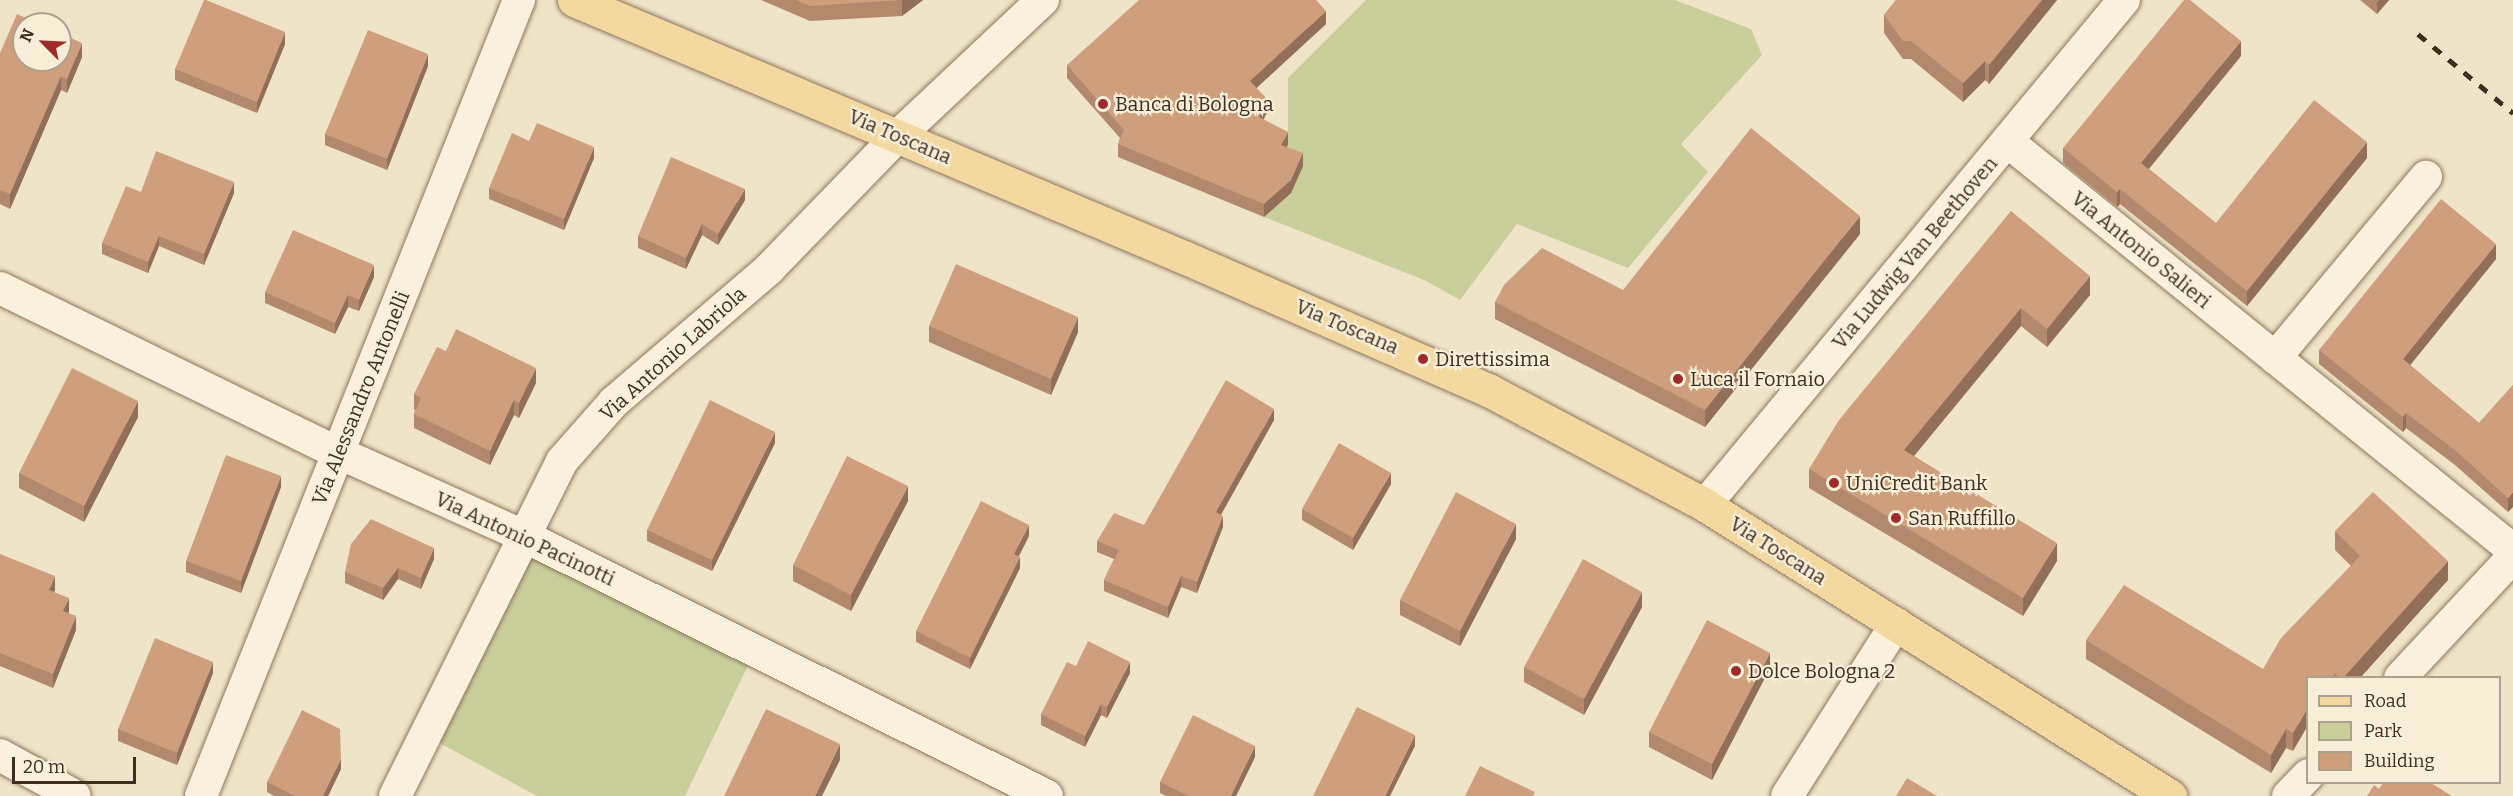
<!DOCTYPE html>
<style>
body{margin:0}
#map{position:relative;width:2513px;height:796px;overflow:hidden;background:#f0e4c8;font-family:Bitter,serif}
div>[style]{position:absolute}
.green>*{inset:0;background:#c9cf9b}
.roads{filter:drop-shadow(0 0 2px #8d765c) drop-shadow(0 0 2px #8d765c)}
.minor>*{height:32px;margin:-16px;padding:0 16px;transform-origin:16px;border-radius:16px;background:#faf1dc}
.primary>*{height:33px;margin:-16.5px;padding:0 16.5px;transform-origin:16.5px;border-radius:16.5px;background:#f3d9a0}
.rail>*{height:4.5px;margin-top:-2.25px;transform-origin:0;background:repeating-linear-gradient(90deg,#3d2e20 0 10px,transparent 0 20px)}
.wall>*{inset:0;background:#b2896c}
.shaded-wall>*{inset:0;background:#916f58}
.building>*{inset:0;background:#cf9f7d}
.dots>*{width:16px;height:16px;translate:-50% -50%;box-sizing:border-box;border:3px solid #f7eed8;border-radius:50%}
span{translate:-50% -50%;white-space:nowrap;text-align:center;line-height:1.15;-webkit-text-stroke:4.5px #f7eed8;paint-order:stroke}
.poi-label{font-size:20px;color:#3d2e20}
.left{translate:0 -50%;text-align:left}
.street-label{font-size:20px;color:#3d2e20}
.legend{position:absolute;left:2306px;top:676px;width:195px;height:108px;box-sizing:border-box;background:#f7eed8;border:2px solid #ada18e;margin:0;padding:8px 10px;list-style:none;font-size:18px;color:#3d2e20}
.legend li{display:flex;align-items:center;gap:12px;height:30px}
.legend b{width:30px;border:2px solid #ada18e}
.north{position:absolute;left:12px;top:12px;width:60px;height:60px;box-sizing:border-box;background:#f7eed8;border:2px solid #ada18e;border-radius:50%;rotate:294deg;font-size:16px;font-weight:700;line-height:24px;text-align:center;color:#3d2e20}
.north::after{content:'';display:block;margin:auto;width:21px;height:27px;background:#9e2a2b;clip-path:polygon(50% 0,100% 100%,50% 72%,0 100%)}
.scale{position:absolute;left:12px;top:757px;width:124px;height:27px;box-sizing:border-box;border:3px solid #3d2e20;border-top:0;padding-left:8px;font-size:18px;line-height:21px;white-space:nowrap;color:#3d2e20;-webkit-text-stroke:4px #f7eed8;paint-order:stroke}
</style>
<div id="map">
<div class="green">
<i style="clip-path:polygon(1366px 0,1675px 0,1751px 29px,1762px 55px,1681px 144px,1708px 172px,1628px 268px,1517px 224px,1460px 300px,1424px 280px,1264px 217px,1291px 193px,1281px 158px,1288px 144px,1288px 78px)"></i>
<i style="clip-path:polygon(524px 536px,755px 651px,685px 796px,537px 796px,425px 735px)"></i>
</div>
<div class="roads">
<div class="minor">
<i style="left:2007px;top:141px;width:651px;rotate:38.95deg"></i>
<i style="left:0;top:288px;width:377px;rotate:26deg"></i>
<i style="left:339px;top:453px;width:203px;rotate:24.2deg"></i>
<i style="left:524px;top:536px;width:584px;rotate:26.43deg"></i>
<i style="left:2275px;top:358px;width:236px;rotate:-50.2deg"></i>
<i style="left:1705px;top:505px;width:656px;rotate:-50.32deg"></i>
<i style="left:2400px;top:678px;width:166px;rotate:-47deg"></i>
<i style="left:0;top:755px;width:85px;rotate:28.7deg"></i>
<i style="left:201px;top:796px;width:857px;rotate:-68.22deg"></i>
<i style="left:395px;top:796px;width:374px;rotate:-63.5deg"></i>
<i style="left:562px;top:461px;width:79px;rotate:-48.6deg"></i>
<i style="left:614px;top:402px;width:204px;rotate:-40.6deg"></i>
<i style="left:769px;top:269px;width:185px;rotate:-45.9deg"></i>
<i style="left:898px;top:136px;width:199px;rotate:-43.2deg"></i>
<i style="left:1787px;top:796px;width:204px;rotate:-57.6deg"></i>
<i style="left:2288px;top:796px;width:29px;rotate:-46deg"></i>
</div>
<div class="primary">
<i style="left:574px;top:0;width:664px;rotate:22.86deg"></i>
<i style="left:1186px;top:258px;width:332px;rotate:23.6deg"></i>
<i style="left:1490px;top:391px;width:243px;rotate:27.9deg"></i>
<i style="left:1705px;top:505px;width:549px;rotate:32.04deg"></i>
</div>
</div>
<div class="rail">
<i style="left:2418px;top:34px;width:124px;rotate:39.7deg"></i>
</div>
<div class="wall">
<i style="clip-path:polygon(761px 0,923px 0,902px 16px,810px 21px)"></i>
<i style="clip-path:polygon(1896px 0,2057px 0,1989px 84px,1985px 80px,1963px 102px,1911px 59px,1903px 59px,1884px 33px,1884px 15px)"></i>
<i style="clip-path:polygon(2360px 0,2389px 0,2377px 14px)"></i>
<i style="clip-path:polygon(1326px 24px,1256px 88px,1267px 112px,1263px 120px,1288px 144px,1287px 147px,1303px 166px,1291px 193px,1264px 217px,1118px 157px,1118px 144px,1120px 138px,1067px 78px,1067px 65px)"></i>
<i style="clip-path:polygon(285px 44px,257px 113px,175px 80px,175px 69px)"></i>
<i style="clip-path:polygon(0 53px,82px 57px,67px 93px,61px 90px,10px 209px,0 204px)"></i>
<i style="clip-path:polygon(2241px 56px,2149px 169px,2216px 223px,2367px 158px,2247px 306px,2120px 204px,2117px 207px,2063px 163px,2063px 148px)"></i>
<i style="clip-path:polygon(428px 66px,387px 170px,325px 145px,325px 134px)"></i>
<i style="clip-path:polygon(594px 158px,564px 230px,489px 199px,489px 188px)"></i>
<i style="clip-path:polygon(141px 192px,234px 193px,204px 265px,159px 246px,148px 273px,102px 254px,102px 243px)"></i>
<i style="clip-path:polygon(745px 200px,718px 245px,702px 235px,686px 269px,638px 248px,638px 236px)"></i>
<i style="clip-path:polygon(2011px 211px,2090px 295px,2047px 347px,2021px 326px,1914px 456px,2057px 561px,2023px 616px,1809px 488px,1809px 469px)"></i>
<i style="clip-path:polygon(1860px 234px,1705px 427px,1495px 319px,1495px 302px,1623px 290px)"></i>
<i style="clip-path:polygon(2496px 259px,2410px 365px,2479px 423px,2513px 385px,2508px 512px,2455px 465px,2406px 428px,2403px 432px,2319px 364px,2319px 350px)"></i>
<i style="clip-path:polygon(374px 277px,359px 311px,348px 307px,335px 334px,265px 303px,265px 292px)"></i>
<i style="clip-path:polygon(929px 326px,1078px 332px,1051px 395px,929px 342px)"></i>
<i style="clip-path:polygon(446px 351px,536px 383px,519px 418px,514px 415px,490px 465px,414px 428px,414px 414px,415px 410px,414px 409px,414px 394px)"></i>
<i style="clip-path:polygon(138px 417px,84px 522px,19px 488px,19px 473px)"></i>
<i style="clip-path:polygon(1274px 420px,1221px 515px,1223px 527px,1197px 593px,1181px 587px,1168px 618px,1104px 591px,1104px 580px,1114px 559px,1097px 552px,1097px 541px,1144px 525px)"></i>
<i style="clip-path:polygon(775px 443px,712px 571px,647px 541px,647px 530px)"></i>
<i style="clip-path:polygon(1391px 484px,1353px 550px,1302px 520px,1302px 509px)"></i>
<i style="clip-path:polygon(281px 487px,241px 593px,186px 572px,186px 561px)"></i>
<i style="clip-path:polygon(908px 501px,851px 611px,793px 581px,793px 565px)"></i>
<i style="clip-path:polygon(2335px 531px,2448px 580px,2360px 678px,2307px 678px,2293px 751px,2286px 748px,2271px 773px,2086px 659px,2086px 640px,2263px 669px,2351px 566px,2335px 550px)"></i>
<i style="clip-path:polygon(1029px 536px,1019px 556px,1020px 568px,970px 669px,916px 642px,916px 631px)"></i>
<i style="clip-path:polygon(1516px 539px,1460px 646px,1400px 615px,1400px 600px)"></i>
<i style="clip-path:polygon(0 554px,55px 590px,54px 592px,69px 611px,69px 613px,76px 630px,53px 688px,0 666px)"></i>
<i style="clip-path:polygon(434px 559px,421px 589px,398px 579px,383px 600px,345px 583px,345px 572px)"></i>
<i style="clip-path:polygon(1642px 607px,1584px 715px,1524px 682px,1524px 667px)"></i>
<i style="clip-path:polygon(1076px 666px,1130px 673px,1107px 718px,1101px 715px,1085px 747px,1041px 725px,1041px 714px)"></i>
<i style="clip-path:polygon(1770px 668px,1712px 780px,1649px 747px,1649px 732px)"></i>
<i style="clip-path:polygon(213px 673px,177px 765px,118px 741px,118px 729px)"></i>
<i style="clip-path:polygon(1255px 757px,1236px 796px,1166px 796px,1160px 793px,1160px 782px)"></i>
<i style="clip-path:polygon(341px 769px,328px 796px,274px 796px,267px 792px,267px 782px)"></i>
</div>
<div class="shaded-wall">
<i style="clip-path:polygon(902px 0,923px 0,902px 16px)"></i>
<i style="clip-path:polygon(2042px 0,2057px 0,1989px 84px,1989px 65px)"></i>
<i style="clip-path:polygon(2379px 0,2389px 0,2377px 14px,2377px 3px)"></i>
<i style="clip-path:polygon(1326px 11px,1326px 24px,1250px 94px,1250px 81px)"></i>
<i style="clip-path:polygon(285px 32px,285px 44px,257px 113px,257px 102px)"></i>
<i style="clip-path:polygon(2241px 41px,2241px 56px,2141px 178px,2141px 163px)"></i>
<i style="clip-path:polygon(82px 43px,82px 57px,67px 93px,67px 79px)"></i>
<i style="clip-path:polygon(428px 54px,428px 66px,387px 170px,387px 159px)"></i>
<i style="clip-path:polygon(1985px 61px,1985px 80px,1963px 102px,1963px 83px)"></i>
<i style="clip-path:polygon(61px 76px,61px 90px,10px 209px,10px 194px)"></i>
<i style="clip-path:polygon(1267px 99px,1267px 112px,1259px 130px,1259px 117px)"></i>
<i style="clip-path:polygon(1288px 132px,1288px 144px,1281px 158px,1281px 145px)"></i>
<i style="clip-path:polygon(2367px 142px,2367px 158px,2247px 306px,2247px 291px)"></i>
<i style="clip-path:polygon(594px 147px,594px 158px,564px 230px,564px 219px)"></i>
<i style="clip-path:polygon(1303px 153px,1303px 166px,1291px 193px,1264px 217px,1264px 204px)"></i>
<i style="clip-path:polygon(234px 182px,234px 193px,204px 265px,204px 254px)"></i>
<i style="clip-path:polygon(745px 189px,745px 200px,718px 245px,718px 234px)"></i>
<i style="clip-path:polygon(2120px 189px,2120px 204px,2117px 207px,2117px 192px)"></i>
<i style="clip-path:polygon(1860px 216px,1860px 234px,1705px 427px,1705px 410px)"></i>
<i style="clip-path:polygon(702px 224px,702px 235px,686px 269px,686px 258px)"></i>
<i style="clip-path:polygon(159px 236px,159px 246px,148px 273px,148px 262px)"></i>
<i style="clip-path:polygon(2496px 244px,2496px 259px,2403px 374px,2403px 359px)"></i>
<i style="clip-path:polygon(374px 265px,374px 277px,359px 311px,359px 300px)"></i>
<i style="clip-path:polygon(2090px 276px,2090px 295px,2047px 347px,2047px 329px)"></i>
<i style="clip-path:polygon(348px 295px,348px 307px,335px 334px,335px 323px)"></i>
<i style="clip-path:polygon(2021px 308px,2021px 326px,1904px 468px,1904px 450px)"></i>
<i style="clip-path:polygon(1078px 317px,1078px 332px,1051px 395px,1051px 379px)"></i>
<i style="clip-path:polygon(536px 368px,536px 383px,519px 418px,519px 403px)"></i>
<i style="clip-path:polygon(514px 400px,514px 415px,490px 465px,490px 451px)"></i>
<i style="clip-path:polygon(138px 401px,138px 417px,84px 522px,84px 506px)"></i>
<i style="clip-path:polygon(1274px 409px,1274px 420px,1216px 523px,1216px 512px)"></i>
<i style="clip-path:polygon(2406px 413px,2406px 428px,2403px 432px,2403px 417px)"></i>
<i style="clip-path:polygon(775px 432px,775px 443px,712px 571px,712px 560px)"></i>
<i style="clip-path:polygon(1391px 473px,1391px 484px,1353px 550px,1353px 538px)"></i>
<i style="clip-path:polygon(281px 476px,281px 487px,241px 593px,241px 581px)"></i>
<i style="clip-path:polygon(908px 486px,908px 501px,851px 611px,851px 595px)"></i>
<i style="clip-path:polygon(2513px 492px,2513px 507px,2508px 512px,2508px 498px)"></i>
<i style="clip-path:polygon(1223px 516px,1223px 527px,1197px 593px,1197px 582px)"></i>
<i style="clip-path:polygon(1516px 524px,1516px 539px,1460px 646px,1460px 631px)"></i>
<i style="clip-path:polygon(1029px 525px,1029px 536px,1014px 565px,1014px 554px)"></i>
<i style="clip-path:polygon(2057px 543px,2057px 561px,2023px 616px,2023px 598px)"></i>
<i style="clip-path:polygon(434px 548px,434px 559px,421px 589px,421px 578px)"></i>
<i style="clip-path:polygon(1020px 557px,1020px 568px,970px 669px,970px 658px)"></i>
<i style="clip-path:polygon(2448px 561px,2448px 580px,2360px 678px,2343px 678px)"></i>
<i style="clip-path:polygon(398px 568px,398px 579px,383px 600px,383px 588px)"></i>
<i style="clip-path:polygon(55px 576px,55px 590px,49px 603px,49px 590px)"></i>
<i style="clip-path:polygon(1181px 576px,1181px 587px,1168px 618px,1168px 607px)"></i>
<i style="clip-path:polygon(1642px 592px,1642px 607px,1584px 715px,1584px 699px)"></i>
<i style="clip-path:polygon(69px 598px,69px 611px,63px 624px,63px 611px)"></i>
<i style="clip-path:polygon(76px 616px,76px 630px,53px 688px,53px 674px)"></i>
<i style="clip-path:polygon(1770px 653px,1770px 668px,1712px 780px,1712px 764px)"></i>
<i style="clip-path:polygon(213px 662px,213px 673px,177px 765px,177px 753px)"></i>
<i style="clip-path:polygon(1130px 662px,1130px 673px,1107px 718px,1107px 707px)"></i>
<i style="clip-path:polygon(1101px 704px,1101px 715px,1085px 747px,1085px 736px)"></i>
<i style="clip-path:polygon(2307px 709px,2307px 727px,2293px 751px,2293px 733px)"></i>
<i style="clip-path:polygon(2286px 729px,2286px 748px,2271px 773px,2271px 755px)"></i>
<i style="clip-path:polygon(1415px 735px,1415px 746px,1390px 796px,1385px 796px)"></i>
<i style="clip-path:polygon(840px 744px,840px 760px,822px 796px,815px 796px)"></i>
<i style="clip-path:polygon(1255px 746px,1255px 757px,1236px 796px,1231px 796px)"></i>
<i style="clip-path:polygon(341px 759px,341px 769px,328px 796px,323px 796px)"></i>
</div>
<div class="building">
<i style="clip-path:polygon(204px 0,206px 0,285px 32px,257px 102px,175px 69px)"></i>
<i style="clip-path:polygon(796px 0,902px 0,810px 6px)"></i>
<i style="clip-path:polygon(1139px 0,1316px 0,1326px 11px,1250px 81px,1267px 99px,1259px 117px,1288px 132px,1281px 145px,1303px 153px,1291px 180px,1264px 204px,1118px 144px,1124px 130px,1067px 65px)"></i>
<i style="clip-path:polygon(1896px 0,2042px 0,1989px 65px,1985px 61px,1963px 83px,1911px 41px,1903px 41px,1884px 15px)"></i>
<i style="clip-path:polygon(2184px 0,2190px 0,2241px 41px,2141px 163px,2216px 223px,2314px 100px,2367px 142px,2247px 291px,2120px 189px,2117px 192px,2063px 148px)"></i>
<i style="clip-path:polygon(17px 14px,39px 24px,24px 24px,24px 60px,60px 60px,60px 33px,82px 43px,67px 79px,61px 76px,10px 194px,0 190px,0 53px)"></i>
<i style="clip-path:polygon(368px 30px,428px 54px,387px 159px,325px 134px)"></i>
<i style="clip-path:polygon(537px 123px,594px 147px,564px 219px,489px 188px,512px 133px,529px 141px)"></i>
<i style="clip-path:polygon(1751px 128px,1860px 216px,1705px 410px,1495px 302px,1504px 285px,1542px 248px,1623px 290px)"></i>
<i style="clip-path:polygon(156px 151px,234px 182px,204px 254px,159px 236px,148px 262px,102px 243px,126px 186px,141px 192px)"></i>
<i style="clip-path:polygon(671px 157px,745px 189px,718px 234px,702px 224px,686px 258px,638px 236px)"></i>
<i style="clip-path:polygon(2441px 199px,2496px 244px,2403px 359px,2479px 423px,2513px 385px,2513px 492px,2508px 498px,2455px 450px,2406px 413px,2403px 417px,2319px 350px)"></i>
<i style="clip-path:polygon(2011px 211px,2090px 276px,2047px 329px,2021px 308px,1904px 450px,2057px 543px,2023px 598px,1809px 469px,1839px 420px)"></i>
<i style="clip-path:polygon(293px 230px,374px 265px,359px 300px,348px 295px,335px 323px,265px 292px)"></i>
<i style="clip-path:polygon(956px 264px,1078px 317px,1051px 379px,929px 326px)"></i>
<i style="clip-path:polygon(456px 329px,536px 368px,519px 403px,514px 400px,490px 451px,414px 414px,421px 398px,414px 394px,437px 347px,446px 351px)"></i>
<i style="clip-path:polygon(72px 368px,138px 401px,84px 506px,19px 473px)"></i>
<i style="clip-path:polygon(1226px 380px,1274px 409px,1216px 512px,1223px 516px,1197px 582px,1181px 576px,1168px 607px,1104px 580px,1119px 550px,1097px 541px,1114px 513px,1144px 525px)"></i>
<i style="clip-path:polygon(710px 400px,775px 432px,712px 560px,647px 530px)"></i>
<i style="clip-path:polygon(1339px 443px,1391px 473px,1353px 538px,1302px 509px)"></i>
<i style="clip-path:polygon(226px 455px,281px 476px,241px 581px,186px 561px)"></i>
<i style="clip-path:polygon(847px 456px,908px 486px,851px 595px,793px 565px)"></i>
<i style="clip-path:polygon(1456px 492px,1516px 524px,1460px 631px,1400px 600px)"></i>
<i style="clip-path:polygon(2373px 492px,2448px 561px,2343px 678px,2340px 678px,2335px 673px,2332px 678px,2307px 678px,2307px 709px,2293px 733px,2286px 729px,2271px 755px,2086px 640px,2124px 585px,2263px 669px,2281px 638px,2360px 556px,2335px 531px)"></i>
<i style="clip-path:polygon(981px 501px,1029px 525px,1014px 554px,1020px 557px,970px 658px,916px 631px)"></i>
<i style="clip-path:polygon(371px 519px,434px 548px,421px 578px,398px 568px,383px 588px,345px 572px,351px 544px)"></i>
<i style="clip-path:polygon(0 554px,55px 576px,49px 590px,69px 598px,63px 611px,76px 616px,53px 674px,0 653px)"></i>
<i style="clip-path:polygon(1583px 559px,1642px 592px,1584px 699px,1524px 667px)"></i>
<i style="clip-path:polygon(1707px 620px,1770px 653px,1712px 764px,1649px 732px)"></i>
<i style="clip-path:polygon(155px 638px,213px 662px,177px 753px,118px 729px)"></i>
<i style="clip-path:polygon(1088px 641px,1130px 662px,1107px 707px,1101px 704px,1085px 736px,1041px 714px,1067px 662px,1076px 666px)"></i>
<i style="clip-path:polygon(1357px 707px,1415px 735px,1385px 796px,1313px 796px)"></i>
<i style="clip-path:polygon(766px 709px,840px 744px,815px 796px,724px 796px)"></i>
<i style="clip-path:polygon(302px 710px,340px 729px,341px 759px,323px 796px,295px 796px,267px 782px)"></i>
<i style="clip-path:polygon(1193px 715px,1255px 746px,1231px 796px,1189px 796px,1160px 782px)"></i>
<i style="clip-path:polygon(1480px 766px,1535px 792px,1533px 796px,1465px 796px)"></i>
<i style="clip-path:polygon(1907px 778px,1937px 796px,1896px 796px)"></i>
<i style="clip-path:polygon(2383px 783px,2431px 783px,2452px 796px,2367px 796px,2374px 785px,2379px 789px)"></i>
</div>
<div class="dots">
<i style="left:1103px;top:104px;background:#9e2a2b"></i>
<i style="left:1423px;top:359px;background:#9e2a2b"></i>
<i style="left:1678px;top:379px;background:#9e2a2b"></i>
<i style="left:1834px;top:483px;background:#9e2a2b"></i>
<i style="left:1896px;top:518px;background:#9e2a2b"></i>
<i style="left:1736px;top:671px;background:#9e2a2b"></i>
</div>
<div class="poi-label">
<span class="left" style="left:1115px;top:104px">Banca di Bologna</span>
<span class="left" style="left:1435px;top:359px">Direttissima</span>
<span class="left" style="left:1690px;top:379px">Luca il Fornaio</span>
<span class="left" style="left:1846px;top:483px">UniCredit Bank</span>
<span class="left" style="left:1908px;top:518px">San Ruffillo</span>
<span class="left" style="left:1748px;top:671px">Dolce Bologna 2</span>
</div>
<div class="street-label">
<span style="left:900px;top:137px;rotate:23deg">Via Toscana</span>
<span style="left:2141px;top:250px;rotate:39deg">Via Antonio Salieri</span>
<span style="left:1915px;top:253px;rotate:-50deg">Via Ludwig Van Beethoven</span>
<span style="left:1347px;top:327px;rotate:23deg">Via Toscana</span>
<span style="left:673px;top:354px;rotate:-42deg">Via Antonio Labriola</span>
<span style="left:361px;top:398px;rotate:-68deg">Via Alessandro Antonelli</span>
<span style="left:525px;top:539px;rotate:25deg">Via Antonio Pacinotti</span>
<span style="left:1778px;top:551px;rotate:32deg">Via Toscana</span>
</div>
<ul class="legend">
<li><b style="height:8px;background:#f3d9a0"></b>Road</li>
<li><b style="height:16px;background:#c9cf9b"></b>Park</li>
<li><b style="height:16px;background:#cf9f7d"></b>Building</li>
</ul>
<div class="north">N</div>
<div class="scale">20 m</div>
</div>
